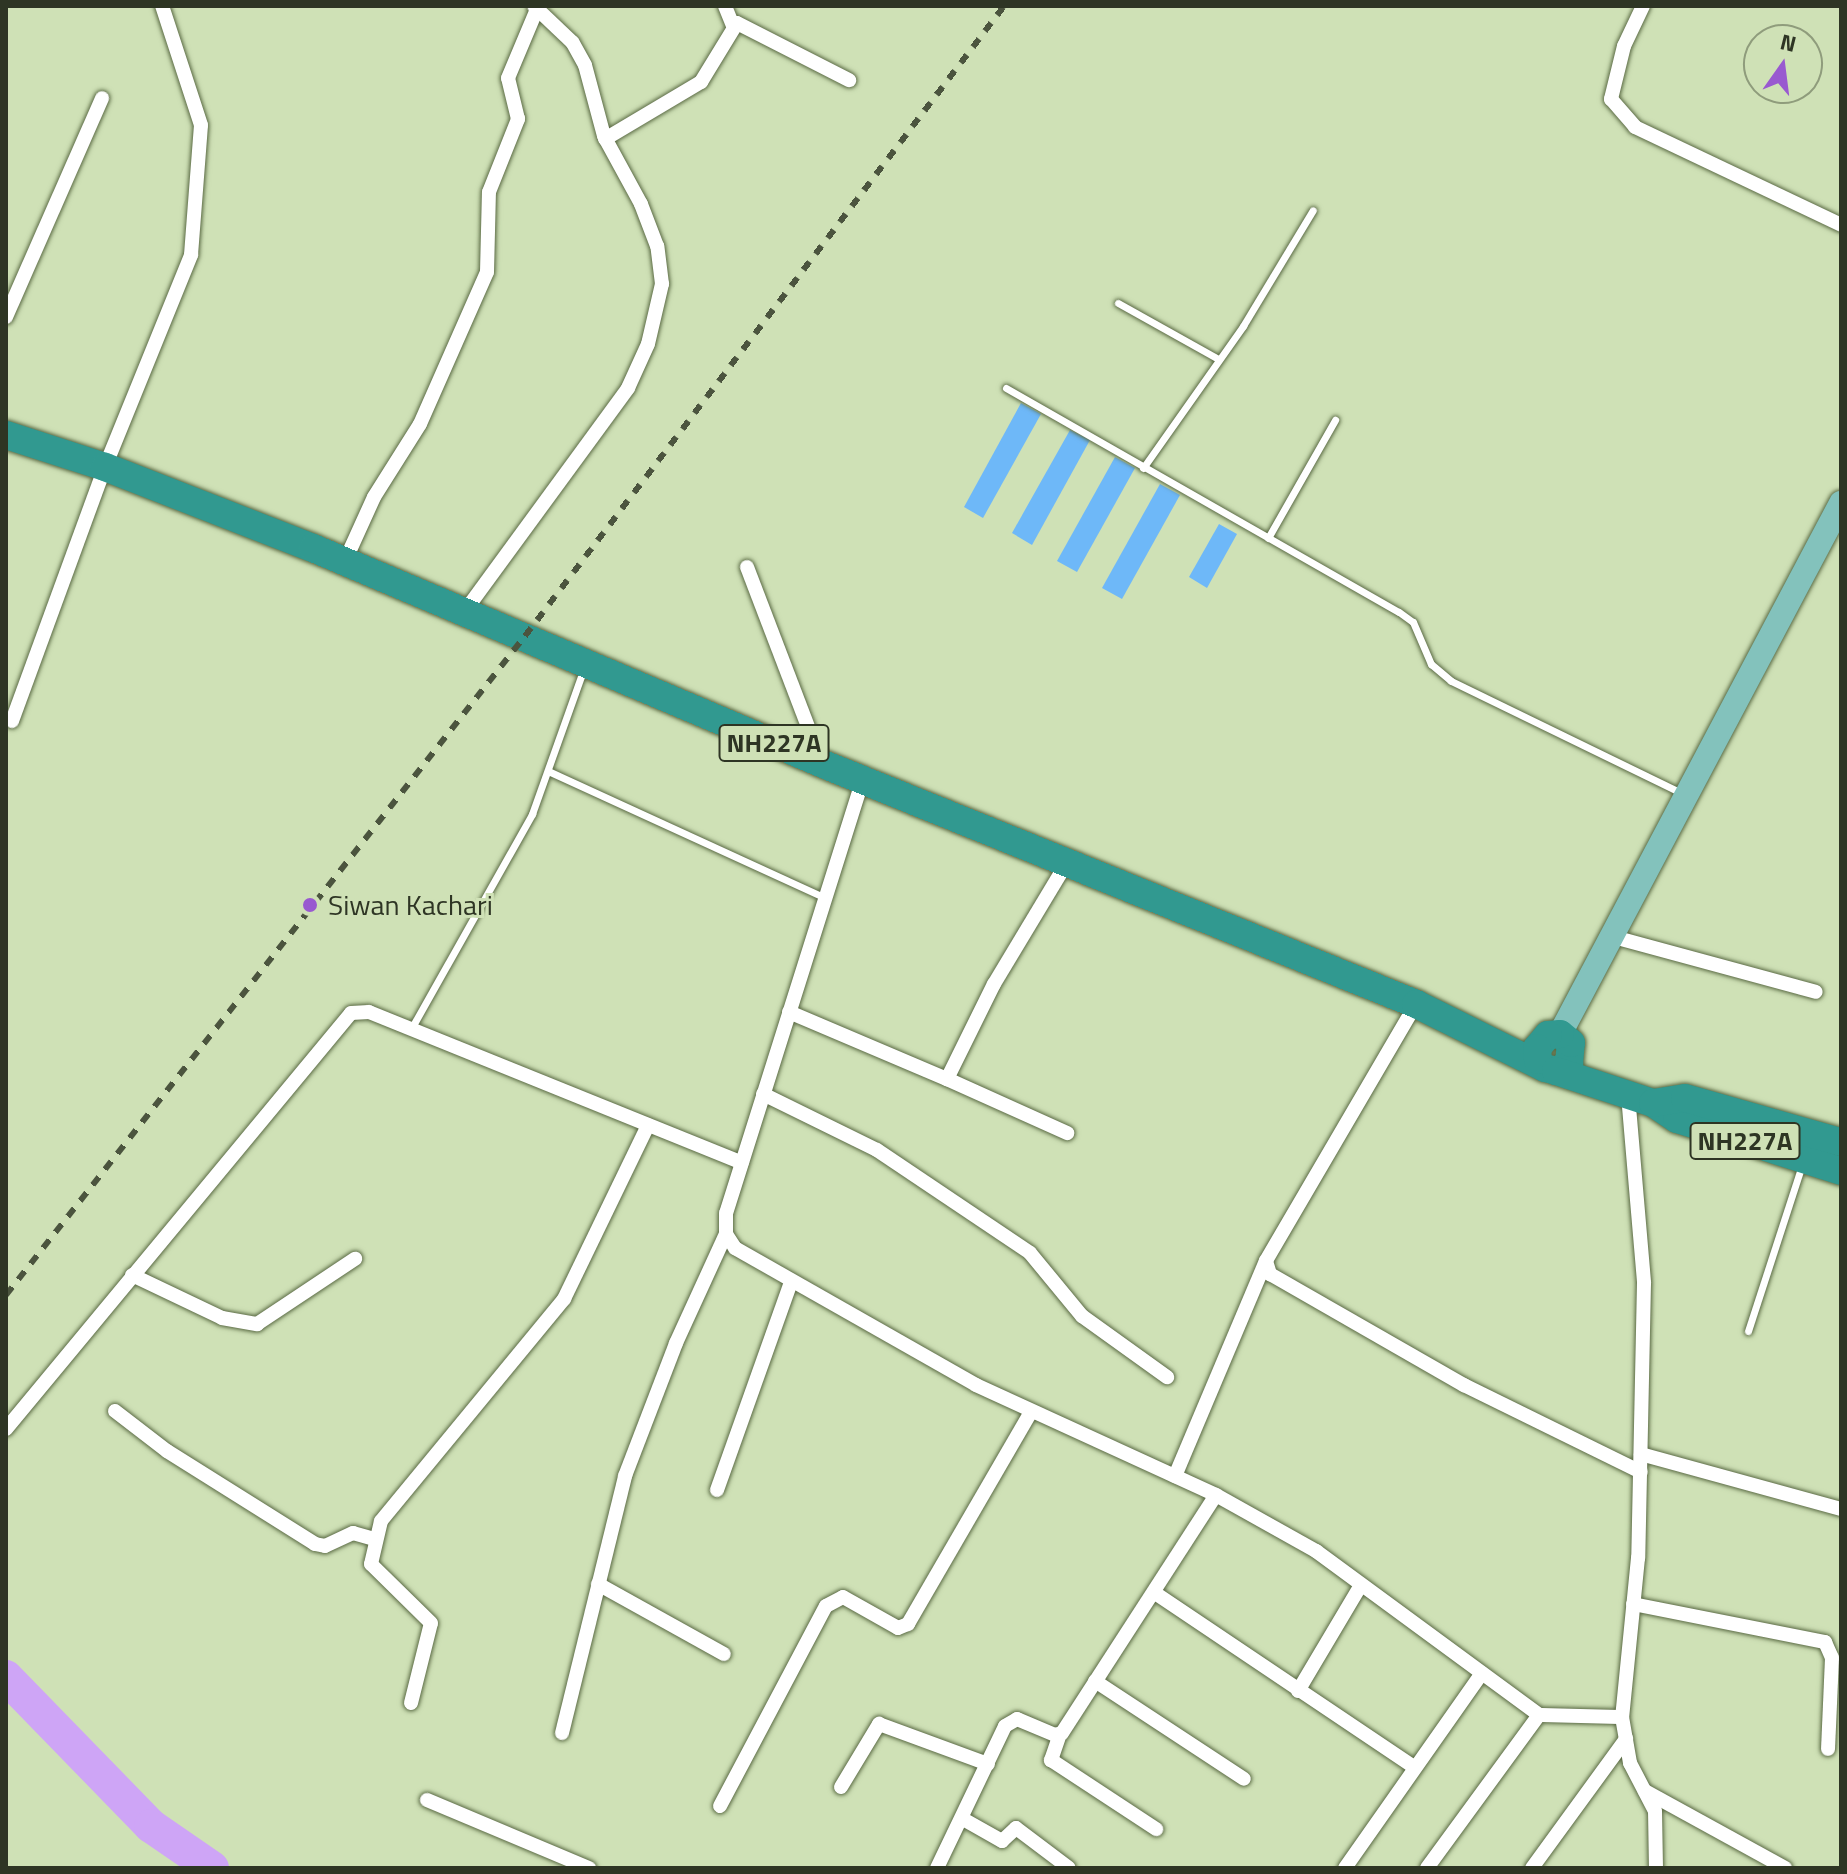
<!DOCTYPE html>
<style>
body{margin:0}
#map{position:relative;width:1847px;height:1874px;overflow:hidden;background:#cfe1b6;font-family:"Titillium Web",sans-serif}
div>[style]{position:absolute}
.river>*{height:34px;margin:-17px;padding:0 17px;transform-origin:17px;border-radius:17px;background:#cea5f6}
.building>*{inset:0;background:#6eb8f8}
.roads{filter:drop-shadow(0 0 2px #5a6a44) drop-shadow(0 0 2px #5a6a44)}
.lane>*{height:7px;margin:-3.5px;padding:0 3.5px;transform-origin:3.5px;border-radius:3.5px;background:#fff}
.street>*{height:14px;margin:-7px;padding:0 7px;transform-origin:7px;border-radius:7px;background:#fff}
.primary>*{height:24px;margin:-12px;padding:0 12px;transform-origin:12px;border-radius:12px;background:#83c2bc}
.highway>*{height:28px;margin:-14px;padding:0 14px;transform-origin:14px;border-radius:14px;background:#319990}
.rail>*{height:6px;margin-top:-3px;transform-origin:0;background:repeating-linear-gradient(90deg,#4b543e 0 10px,transparent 0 20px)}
.dots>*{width:22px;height:22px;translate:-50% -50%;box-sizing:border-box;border:4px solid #cfe1b6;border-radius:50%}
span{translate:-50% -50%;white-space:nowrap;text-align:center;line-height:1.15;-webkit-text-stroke:6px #cfe1b6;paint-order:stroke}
.shield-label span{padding:2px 6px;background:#cfe1b6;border:2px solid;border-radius:6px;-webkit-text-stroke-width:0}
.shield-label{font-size:26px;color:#2e3524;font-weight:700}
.poi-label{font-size:28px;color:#2e3524}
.left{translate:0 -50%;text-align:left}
.frame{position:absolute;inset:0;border:8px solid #2e3524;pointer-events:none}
.north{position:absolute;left:1743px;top:24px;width:80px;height:80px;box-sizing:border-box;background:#cfe1b6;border:2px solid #8f9c7c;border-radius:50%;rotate:14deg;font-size:22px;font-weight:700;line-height:32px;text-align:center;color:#2e3524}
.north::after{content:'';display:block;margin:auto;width:28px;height:36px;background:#9959d0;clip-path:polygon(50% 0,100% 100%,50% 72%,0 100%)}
</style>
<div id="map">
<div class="river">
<i style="left:6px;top:1677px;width:208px;rotate:45.8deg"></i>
<i style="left:151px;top:1826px;width:74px;rotate:34.5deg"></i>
</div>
<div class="building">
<i style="clip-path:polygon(1021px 403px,1041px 414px,983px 518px,964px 507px)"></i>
<i style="clip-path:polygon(1070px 430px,1090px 440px,1032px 545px,1012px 533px)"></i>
<i style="clip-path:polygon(1115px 457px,1135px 468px,1077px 572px,1057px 561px)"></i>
<i style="clip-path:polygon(1160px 484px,1180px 495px,1122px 599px,1102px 588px)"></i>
<i style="clip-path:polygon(1219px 524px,1237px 534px,1207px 588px,1189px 577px)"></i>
</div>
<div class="roads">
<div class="lane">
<i style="left:1118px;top:303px;width:115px;rotate:29.2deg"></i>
<i style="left:1006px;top:388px;width:452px;rotate:29.7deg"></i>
<i style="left:1399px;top:612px;width:17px;rotate:36deg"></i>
<i style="left:1413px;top:622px;width:46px;rotate:66.8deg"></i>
<i style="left:1431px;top:664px;width:26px;rotate:40deg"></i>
<i style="left:1451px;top:681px;width:257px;rotate:25.9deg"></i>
<i style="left:1143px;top:468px;width:174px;rotate:-54.8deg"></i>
<i style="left:1243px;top:326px;width:135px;rotate:-58.9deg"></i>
<i style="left:1268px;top:538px;width:136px;rotate:-60.4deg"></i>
<i style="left:548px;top:771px;width:305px;rotate:24.6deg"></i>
<i style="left:411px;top:1029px;width:247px;rotate:-60.6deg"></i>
<i style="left:532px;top:814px;width:152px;rotate:-70.4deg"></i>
<i style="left:1748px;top:1331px;width:175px;rotate:-72deg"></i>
</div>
<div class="street">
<i style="left:725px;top:6px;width:22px;rotate:68deg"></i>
<i style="left:1643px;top:6px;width:44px;rotate:115.4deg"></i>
<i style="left:1624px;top:46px;width:55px;rotate:103.8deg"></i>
<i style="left:1611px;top:99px;width:37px;rotate:49deg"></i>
<i style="left:1635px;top:127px;width:228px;rotate:25.4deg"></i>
<i style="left:605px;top:139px;width:112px;rotate:-30.7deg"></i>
<i style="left:701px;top:82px;width:69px;rotate:-58.6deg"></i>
<i style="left:737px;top:23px;width:126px;rotate:27deg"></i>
<i style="left:6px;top:317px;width:239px;rotate:-66.3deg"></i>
<i style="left:345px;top:561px;width:70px;rotate:-65.6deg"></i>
<i style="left:374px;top:497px;width:86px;rotate:-57.8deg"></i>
<i style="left:420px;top:424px;width:166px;rotate:-66.2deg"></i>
<i style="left:487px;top:272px;width:80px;rotate:-88.6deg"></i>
<i style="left:489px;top:192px;width:79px;rotate:-68.3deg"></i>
<i style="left:518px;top:119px;width:42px;rotate:-103.7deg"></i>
<i style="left:508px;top:78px;width:75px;rotate:-67.2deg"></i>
<i style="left:747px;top:567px;width:208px;rotate:69.1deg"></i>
<i style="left:465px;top:611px;width:276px;rotate:-53.8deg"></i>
<i style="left:628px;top:388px;width:48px;rotate:-65.6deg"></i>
<i style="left:648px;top:344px;width:62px;rotate:-76.9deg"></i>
<i style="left:662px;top:284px;width:38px;rotate:-97deg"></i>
<i style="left:657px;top:246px;width:45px;rotate:-110.9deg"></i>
<i style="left:641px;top:204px;width:77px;rotate:-118.6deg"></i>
<i style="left:604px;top:136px;width:73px;rotate:-105deg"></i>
<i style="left:585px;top:65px;width:26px;rotate:-119deg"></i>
<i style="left:572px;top:42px;width:52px;rotate:-136.5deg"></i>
<i style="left:12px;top:721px;width:270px;rotate:-69.9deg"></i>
<i style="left:105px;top:467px;width:229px;rotate:-67.9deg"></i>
<i style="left:191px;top:255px;width:130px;rotate:-85.6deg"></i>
<i style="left:201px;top:125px;width:125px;rotate:-108.1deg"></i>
<i style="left:863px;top:779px;width:455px;rotate:107.5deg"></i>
<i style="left:726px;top:1213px;width:21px;rotate:90deg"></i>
<i style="left:726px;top:1234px;width:17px;rotate:57deg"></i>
<i style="left:735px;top:1248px;width:277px;rotate:29.6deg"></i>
<i style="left:976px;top:1385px;width:264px;rotate:24.6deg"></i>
<i style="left:1216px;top:1495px;width:115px;rotate:29.2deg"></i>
<i style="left:1316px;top:1551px;width:277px;rotate:36.3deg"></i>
<i style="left:1539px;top:1715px;width:83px;rotate:1.4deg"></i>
<i style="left:1610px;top:936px;width:213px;rotate:15.2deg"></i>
<i style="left:1416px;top:1004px;width:298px;rotate:120.3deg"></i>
<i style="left:1266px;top:1261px;width:14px;rotate:73deg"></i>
<i style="left:1270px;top:1274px;width:224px;rotate:29.8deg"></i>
<i style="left:1464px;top:1385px;width:197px;rotate:26.2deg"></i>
<i style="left:789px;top:1012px;width:172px;rotate:23deg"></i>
<i style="left:947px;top:1079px;width:106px;rotate:-63.7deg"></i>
<i style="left:994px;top:984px;width:144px;rotate:-59deg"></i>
<i style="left:947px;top:1079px;width:132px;rotate:24.2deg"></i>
<i style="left:763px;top:1094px;width:127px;rotate:26.2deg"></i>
<i style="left:877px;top:1150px;width:184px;rotate:33.9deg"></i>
<i style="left:1030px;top:1253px;width:82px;rotate:50.5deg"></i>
<i style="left:1082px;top:1316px;width:105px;rotate:35.7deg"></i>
<i style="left:1628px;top:1095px;width:189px;rotate:85.1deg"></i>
<i style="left:1644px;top:1283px;width:275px;rotate:91.2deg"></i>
<i style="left:1638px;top:1558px;width:160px;rotate:95.7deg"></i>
<i style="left:1622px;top:1717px;width:47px;rotate:80.1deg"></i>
<i style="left:1630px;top:1763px;width:54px;rotate:62.5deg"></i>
<i style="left:1655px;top:1811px;width:57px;rotate:89deg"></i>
<i style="left:132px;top:1275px;width:100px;rotate:25.5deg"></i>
<i style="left:222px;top:1318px;width:36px;rotate:10deg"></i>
<i style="left:257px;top:1324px;width:118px;rotate:-33.6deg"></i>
<i style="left:115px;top:1411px;width:66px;rotate:37.6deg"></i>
<i style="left:167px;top:1451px;width:175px;rotate:32.1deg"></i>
<i style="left:315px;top:1544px;width:10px;rotate:11deg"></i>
<i style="left:325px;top:1546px;width:31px;rotate:-25deg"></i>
<i style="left:353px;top:1533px;width:22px;rotate:16deg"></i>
<i style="left:6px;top:1429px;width:540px;rotate:-50.33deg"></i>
<i style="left:351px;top:1013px;width:18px;rotate:-3deg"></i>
<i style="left:369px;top:1012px;width:402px;rotate:22deg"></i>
<i style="left:1641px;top:1454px;width:207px;rotate:15.4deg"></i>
<i style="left:1175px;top:1476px;width:233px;rotate:-67.1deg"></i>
<i style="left:717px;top:1490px;width:221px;rotate:-70.4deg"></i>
<i style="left:598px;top:1584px;width:144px;rotate:29.1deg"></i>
<i style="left:1155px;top:1593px;width:312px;rotate:33.9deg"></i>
<i style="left:1633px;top:1604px;width:196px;rotate:11.2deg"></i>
<i style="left:1825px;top:1642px;width:17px;rotate:66deg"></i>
<i style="left:1832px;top:1658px;width:91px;rotate:92.5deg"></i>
<i style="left:1095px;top:1681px;width:178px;rotate:33.3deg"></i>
<i style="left:1298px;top:1691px;width:123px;rotate:-59.3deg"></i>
<i style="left:411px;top:1703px;width:82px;rotate:-76deg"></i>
<i style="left:431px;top:1623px;width:84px;rotate:-135.5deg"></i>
<i style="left:371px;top:1564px;width:44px;rotate:-76.9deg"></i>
<i style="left:381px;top:1521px;width:288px;rotate:-50.5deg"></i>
<i style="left:564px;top:1299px;width:193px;rotate:-64.2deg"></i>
<i style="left:562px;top:1733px;width:265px;rotate:-76.2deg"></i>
<i style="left:625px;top:1476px;width:142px;rotate:-69deg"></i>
<i style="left:676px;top:1343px;width:120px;rotate:-65.4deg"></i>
<i style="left:1060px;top:1734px;width:28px;rotate:109deg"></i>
<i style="left:1051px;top:1760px;width:126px;rotate:33.3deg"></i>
<i style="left:841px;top:1787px;width:74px;rotate:-58.9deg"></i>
<i style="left:879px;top:1724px;width:116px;rotate:20.2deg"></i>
<i style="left:1645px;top:1791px;width:160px;rotate:28.8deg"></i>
<i style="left:427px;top:1800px;width:176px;rotate:22.8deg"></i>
<i style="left:720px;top:1806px;width:226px;rotate:-62.1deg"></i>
<i style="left:826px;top:1606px;width:19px;rotate:-28deg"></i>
<i style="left:843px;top:1597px;width:63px;rotate:29.4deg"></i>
<i style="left:898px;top:1628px;width:11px;rotate:-22deg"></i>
<i style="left:908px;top:1624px;width:245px;rotate:-59.9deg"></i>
<i style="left:963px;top:1819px;width:45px;rotate:29.4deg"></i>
<i style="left:1002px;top:1841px;width:19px;rotate:-43deg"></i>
<i style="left:1016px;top:1828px;width:66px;rotate:37deg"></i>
<i style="left:937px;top:1868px;width:157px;rotate:-64.4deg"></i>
<i style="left:1005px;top:1726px;width:14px;rotate:-30deg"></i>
<i style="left:1017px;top:1719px;width:41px;rotate:22.8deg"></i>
<i style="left:1055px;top:1735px;width:7px;rotate:-16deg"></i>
<i style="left:1062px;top:1733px;width:283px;rotate:-57.1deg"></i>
<i style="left:1345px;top:1868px;width:238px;rotate:-54.9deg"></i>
<i style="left:1427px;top:1868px;width:190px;rotate:-53.8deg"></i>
<i style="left:1532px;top:1868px;width:160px;rotate:-53.9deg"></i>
</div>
<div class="primary">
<i style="left:1560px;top:1034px;width:601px;rotate:-62.11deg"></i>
</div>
<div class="highway">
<i style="left:6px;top:435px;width:104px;rotate:17.9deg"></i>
<i style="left:105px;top:467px;width:223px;rotate:21.3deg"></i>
<i style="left:313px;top:548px;width:554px;rotate:22.95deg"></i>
<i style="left:823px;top:764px;width:640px;rotate:22.03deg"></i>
<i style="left:1416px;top:1004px;width:144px;rotate:26.4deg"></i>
<i style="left:1545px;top:1068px;width:11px;rotate:15deg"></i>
<i style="left:1556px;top:1071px;width:15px;rotate:-28deg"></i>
<i style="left:1569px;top:1064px;width:21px;rotate:-85deg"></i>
<i style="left:1571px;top:1043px;width:14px;rotate:-141deg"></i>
<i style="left:1560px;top:1034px;width:12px;rotate:175deg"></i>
<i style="left:1548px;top:1035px;width:17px;rotate:130deg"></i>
<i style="left:1537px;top:1048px;width:12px;rotate:85deg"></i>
<i style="left:1556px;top:1071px;width:102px;rotate:18.3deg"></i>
<i style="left:1653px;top:1103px;width:29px;rotate:34deg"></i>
<i style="left:1677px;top:1119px;width:172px;rotate:17.6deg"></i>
<i style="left:1653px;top:1103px;width:32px;rotate:-9deg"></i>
<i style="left:1685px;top:1098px;width:162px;rotate:15.8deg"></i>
</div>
</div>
<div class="rail">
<i style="left:6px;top:1295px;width:839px;rotate:-51.78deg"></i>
<i style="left:525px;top:636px;width:791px;rotate:-52.75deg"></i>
</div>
<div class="dots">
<i style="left:310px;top:905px;background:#9959d0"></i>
</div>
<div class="shield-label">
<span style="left:774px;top:743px">NH227A</span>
<span style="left:1745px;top:1141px">NH227A</span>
</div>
<div class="poi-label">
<span class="left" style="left:328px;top:905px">Siwan Kachari</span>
</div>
<div class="frame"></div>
<div class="north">N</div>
</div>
